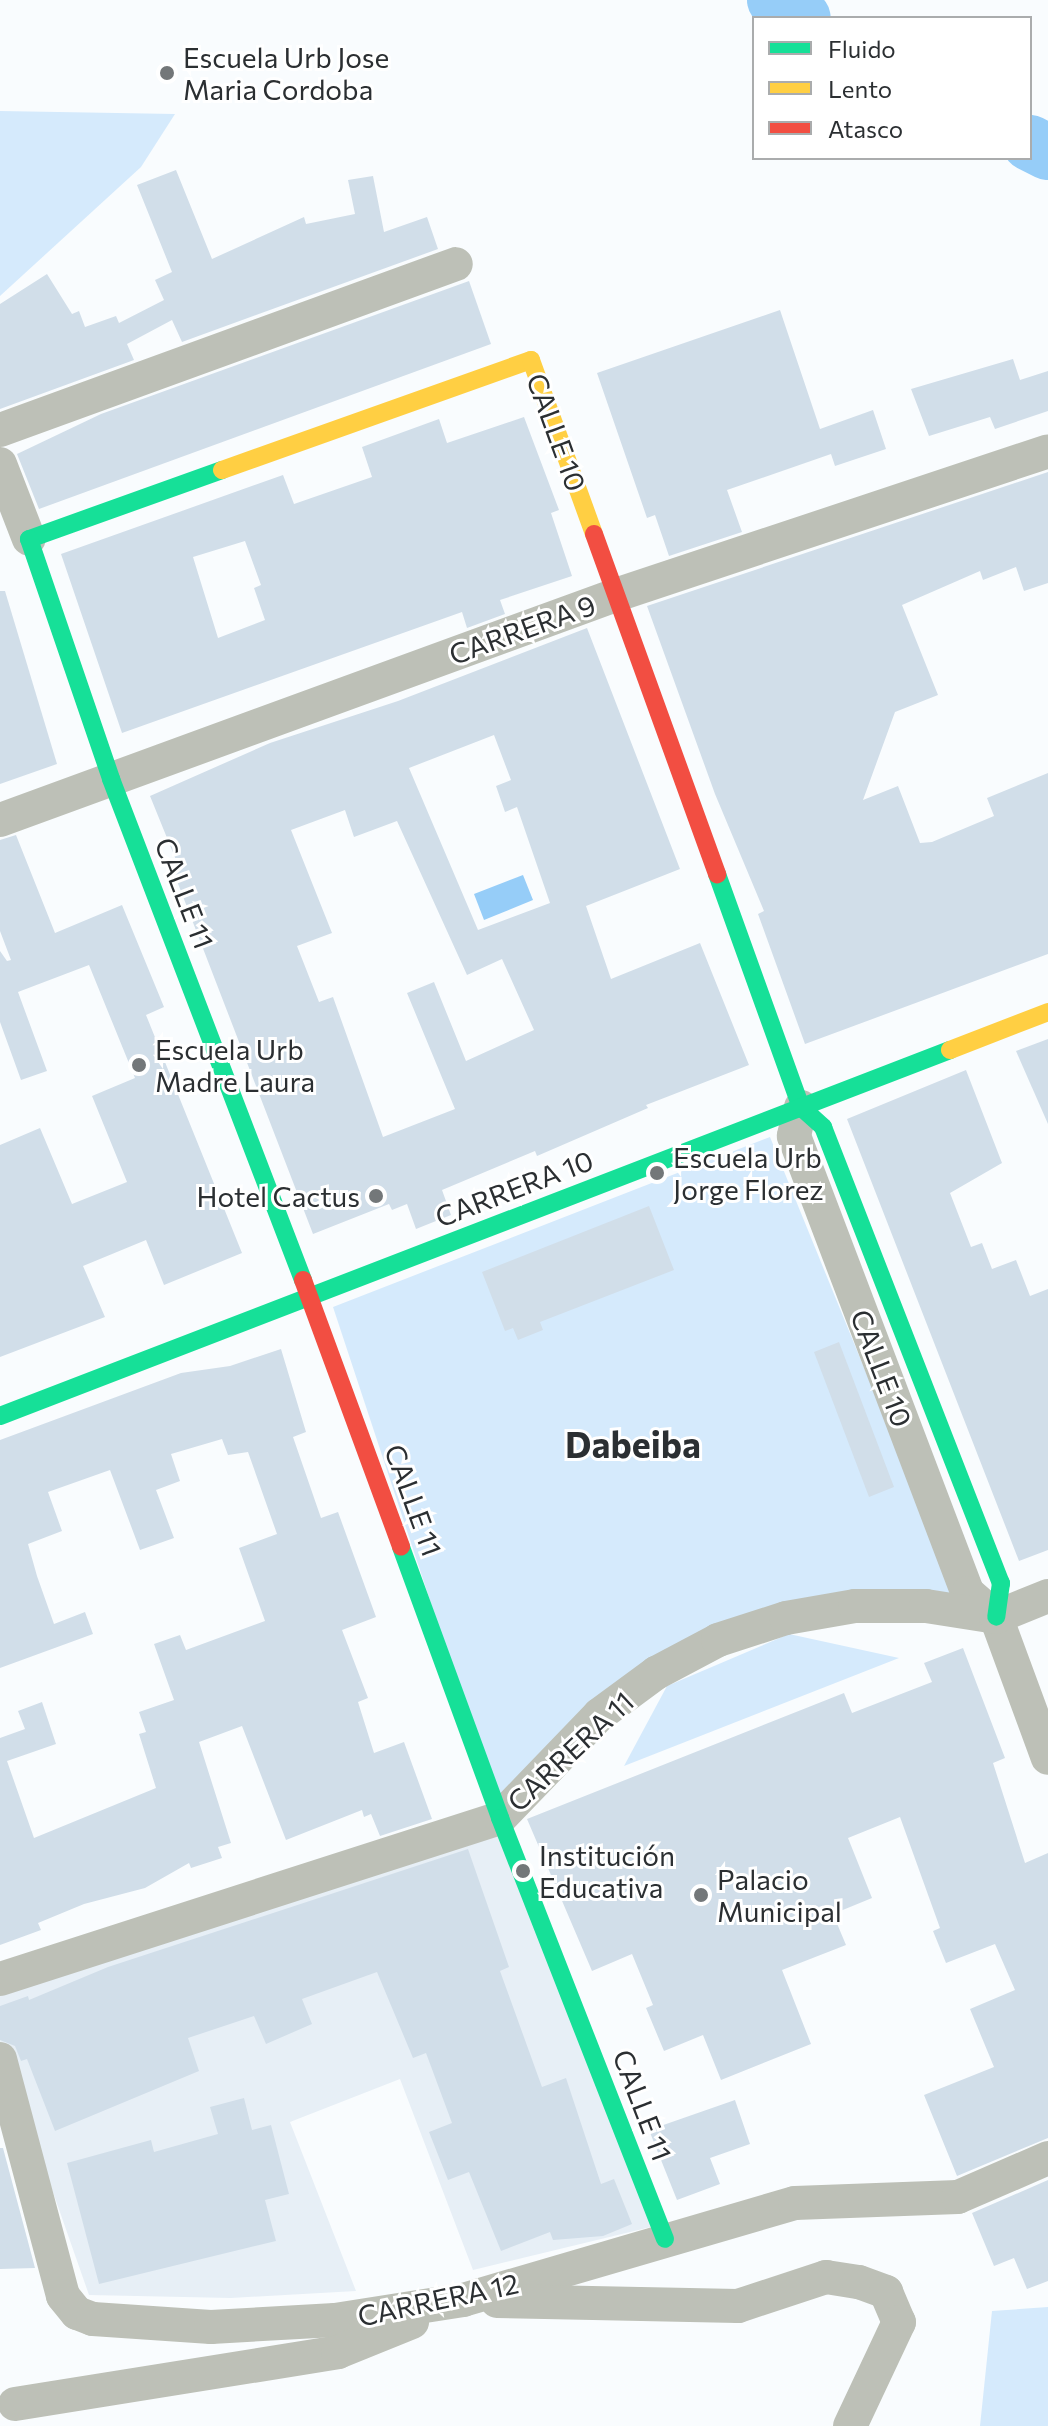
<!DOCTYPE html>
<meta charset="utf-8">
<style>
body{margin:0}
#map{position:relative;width:1048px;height:2426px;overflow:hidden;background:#f9fcfe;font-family:Commissioner,sans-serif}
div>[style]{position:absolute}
.built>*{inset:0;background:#e7eff6}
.green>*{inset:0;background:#d5eafc}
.water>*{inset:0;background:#96cdf8}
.river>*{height:56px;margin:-28px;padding:0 28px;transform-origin:28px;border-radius:28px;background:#96cdf8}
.building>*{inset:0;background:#d1dee9}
.street>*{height:34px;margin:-17px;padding:0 17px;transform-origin:17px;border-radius:17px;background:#bdc0b7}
.fast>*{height:18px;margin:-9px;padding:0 9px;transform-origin:9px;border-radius:9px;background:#16e098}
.slow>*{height:18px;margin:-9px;padding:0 9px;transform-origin:9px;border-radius:9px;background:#ffcf43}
.jam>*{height:18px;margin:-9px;padding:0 9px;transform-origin:9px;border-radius:9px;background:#f24e42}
.dots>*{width:22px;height:22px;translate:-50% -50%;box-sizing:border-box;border:4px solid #fff;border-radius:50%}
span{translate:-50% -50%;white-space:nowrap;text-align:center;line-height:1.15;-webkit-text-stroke:6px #fff;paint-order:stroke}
.poi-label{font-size:28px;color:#2b2f32}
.left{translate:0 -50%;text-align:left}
.right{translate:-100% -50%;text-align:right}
.street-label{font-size:28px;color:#2b2f32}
.district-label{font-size:36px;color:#2b2f32;font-weight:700}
.legend{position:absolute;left:752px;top:16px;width:280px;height:144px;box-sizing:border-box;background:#fff;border:2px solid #aaacad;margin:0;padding:10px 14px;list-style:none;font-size:24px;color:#2b2f32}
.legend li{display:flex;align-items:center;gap:16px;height:40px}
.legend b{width:40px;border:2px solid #aaacad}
</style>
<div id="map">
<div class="built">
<i style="clip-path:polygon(500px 1818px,659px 2225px,473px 2270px,400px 2079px,290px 2122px,356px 2291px,231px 2298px,89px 2295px,0 2041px,0 1979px)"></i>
</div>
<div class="green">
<i style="clip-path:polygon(0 111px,175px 114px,141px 167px,0 296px)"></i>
<i style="clip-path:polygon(770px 1137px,957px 1596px,770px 1609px,498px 1806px,333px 1307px)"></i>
<i style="clip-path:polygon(789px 1634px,899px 1658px,624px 1766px,667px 1686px)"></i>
<i style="clip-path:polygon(1048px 2307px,1048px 2426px,980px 2426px,992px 2311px)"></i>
</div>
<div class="water">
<i style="clip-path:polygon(523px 875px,533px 900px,484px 920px,474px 894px)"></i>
</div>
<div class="river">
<i style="left:775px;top:0;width:33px;rotate:33deg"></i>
<i style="left:1030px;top:143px;width:20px;rotate:27deg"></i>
</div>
<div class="building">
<i style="clip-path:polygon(176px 170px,212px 259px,304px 217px,306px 224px,355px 214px,348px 180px,373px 176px,384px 232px,427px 217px,438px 249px,182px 342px,172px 320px,127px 344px,134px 360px,0 409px,0 304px,47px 274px,72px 314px,79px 311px,85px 327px,116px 316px,119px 323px,164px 300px,155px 280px,172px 272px,137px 185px)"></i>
<i style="clip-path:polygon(469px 281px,491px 344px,39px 509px,17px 454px,101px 414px)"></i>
<i style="clip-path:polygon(780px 310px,820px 429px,873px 410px,886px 449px,835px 466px,831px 454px,727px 490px,742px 532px,669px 556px,655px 515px,647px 518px,597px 373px)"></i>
<i style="clip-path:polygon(1013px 359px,1020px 380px,1048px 371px,1048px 411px,995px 429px,990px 417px,929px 436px,911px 389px)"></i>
<i style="clip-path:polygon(evenodd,524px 417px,559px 510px,551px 513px,572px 576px,500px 600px,505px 614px,467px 628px,462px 612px,122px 733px,61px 554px,283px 475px,294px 504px,372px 477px,362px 447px,439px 419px,447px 443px,524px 417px,245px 541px,261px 585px,254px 588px,265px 620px,218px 638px,193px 557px,245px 541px)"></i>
<i style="clip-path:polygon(1048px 472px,1048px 583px,1024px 591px,1016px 567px,983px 580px,980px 571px,902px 605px,938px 695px,895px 712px,863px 800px,898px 786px,920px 843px,932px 842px,994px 816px,987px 798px,1048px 773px,1048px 954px,805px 1044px,758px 914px,764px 911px,715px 794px,647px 606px)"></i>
<i style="clip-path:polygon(0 591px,5px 591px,57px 764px,0 784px)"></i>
<i style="clip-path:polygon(evenodd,587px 628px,680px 869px,586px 906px,611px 979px,700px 943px,749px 1065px,646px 1105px,648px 1108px,537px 1156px,535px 1151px,442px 1190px,451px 1215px,416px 1229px,407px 1204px,392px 1210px,389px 1204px,313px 1234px,172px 868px,178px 865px,150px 796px,270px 743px,398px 701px,587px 628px,494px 735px,511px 780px,496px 786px,505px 812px,517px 807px,550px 903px,478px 930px,409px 768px,494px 735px,587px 628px,345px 810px,354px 837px,397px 821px,467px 975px,502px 959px,534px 1030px,466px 1061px,434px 982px,407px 993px,455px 1109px,383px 1137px,333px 997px,319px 1002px,297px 946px,332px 933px,291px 830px,345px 810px)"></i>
<i style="clip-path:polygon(16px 835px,55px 933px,122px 905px,164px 1007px,146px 1015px,242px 1253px,164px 1285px,146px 1240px,83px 1266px,105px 1317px,0 1357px,0 1145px,40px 1128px,72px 1204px,127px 1182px,92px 1096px,135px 1078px,89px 965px,18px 992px,47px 1071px,21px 1080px,0 1022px,0 951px,7px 961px,11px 960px,0 931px,0 840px)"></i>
<i style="clip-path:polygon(1048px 1039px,1048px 1124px,1016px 1051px)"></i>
<i style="clip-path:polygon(966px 1070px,1002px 1163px,950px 1193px,971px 1247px,982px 1243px,992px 1269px,1016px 1260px,1030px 1296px,1048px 1289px,1048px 1550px,1019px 1561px,847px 1119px)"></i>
<i style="clip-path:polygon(649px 1206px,674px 1270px,540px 1322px,543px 1330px,518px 1340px,513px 1328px,505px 1331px,482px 1272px)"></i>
<i style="clip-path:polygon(839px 1342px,894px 1487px,869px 1497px,814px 1352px)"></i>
<i style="clip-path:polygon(281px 1349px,306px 1432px,293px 1437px,321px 1518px,338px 1512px,376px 1617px,342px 1630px,368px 1698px,358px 1702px,374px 1753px,404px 1742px,432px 1819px,380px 1836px,371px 1814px,364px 1817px,362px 1810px,286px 1840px,242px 1726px,199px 1742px,231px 1843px,218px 1847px,222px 1858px,191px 1868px,189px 1863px,145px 1888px,84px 1904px,38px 1923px,41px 1930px,0 1945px,0 1738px,25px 1729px,18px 1711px,42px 1702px,56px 1744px,7px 1761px,34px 1838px,156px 1788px,139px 1734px,146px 1732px,139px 1712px,174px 1700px,154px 1644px,180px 1635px,186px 1650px,265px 1621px,239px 1548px,277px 1534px,248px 1452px,228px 1455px,222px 1439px,171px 1454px,180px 1481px,156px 1490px,174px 1538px,140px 1550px,110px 1470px,48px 1492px,62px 1531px,28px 1544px,37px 1576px,54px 1624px,85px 1612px,93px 1634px,0 1668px,0 1440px,181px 1373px,230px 1366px)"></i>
<i style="clip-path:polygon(963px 1648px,1005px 1758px,993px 1763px,1025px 1863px,1048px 1853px,1048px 2138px,957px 2176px,924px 2095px,994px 2067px,970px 2009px,1015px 1990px,995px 1944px,946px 1963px,933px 1931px,940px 1928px,900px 1817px,848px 1838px,872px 1898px,833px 1914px,846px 1945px,782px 1970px,811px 2044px,721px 2080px,703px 2035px,664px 2051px,646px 2008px,653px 2005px,632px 1954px,592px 1971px,527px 1819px,844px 1693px,852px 1713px,932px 1682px,924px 1663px)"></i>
<i style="clip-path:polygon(468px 1849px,509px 1967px,500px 1971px,542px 2087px,566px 2078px,601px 2184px,614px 2179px,632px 2224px,603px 2236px,553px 2240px,550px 2232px,501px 2251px,469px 2172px,448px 2180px,429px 2132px,452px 2123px,426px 2053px,413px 2058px,377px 1972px,302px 1999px,312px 2024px,266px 2044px,254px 2016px,188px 2038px,199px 2071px,55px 2131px,27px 2059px,21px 2061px,15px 2046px,0 2040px,0 2006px,28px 1996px,29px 2000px,108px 1967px)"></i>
<i style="clip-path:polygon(244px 2098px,252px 2130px,271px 2125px,289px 2194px,265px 2200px,276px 2241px,99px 2284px,67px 2163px,151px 2140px,154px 2152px,218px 2134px,210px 2107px)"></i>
<i style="clip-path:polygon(735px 2100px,750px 2144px,710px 2158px,720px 2184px,677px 2200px,649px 2130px)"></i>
<i style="clip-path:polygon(0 2148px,3px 2148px,35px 2268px,0 2269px)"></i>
<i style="clip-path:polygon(1048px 2180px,1048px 2281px,1027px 2289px,1014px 2258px,994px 2266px,972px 2213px)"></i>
</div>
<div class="street">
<i style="left:0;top:430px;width:485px;rotate:-20deg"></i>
<i style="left:0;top:464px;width:80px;rotate:68.9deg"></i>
<i style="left:0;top:820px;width:656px;rotate:-20.07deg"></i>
<i style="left:616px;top:595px;width:455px;rotate:-18.4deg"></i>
<i style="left:801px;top:1107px;width:30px;rotate:104deg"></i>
<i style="left:794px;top:1136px;width:489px;rotate:69.2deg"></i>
<i style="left:968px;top:1593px;width:37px;rotate:41deg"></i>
<i style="left:996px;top:1617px;width:150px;rotate:69.8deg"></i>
<i style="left:0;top:1979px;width:525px;rotate:-17.85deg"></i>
<i style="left:500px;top:1818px;width:143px;rotate:-46.1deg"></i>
<i style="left:599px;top:1715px;width:71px;rotate:-36.4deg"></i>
<i style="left:656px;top:1673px;width:70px;rotate:-28deg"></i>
<i style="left:718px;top:1640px;width:71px;rotate:-17.9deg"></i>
<i style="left:786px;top:1618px;width:70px;rotate:-9.9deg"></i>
<i style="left:855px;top:1606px;width:71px"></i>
<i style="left:926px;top:1606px;width:71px;rotate:8.9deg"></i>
<i style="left:996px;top:1617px;width:56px;rotate:-22deg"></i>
<i style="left:0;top:2059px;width:245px;rotate:75.1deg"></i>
<i style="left:63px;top:2296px;width:22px;rotate:51deg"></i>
<i style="left:77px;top:2313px;width:17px;rotate:21deg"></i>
<i style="left:93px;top:2319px;width:118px;rotate:3.9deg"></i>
<i style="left:211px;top:2327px;width:124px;rotate:-3.2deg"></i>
<i style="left:335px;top:2320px;width:130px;rotate:-8.9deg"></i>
<i style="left:463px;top:2300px;width:346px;rotate:-16.3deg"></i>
<i style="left:795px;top:2203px;width:163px;rotate:-2.1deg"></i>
<i style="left:958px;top:2197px;width:98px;rotate:-23.4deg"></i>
<i style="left:497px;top:2301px;width:241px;rotate:1.2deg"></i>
<i style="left:738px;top:2306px;width:93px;rotate:-18.2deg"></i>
<i style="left:826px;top:2277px;width:33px;rotate:9deg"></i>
<i style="left:859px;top:2282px;width:29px;rotate:20deg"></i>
<i style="left:886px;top:2292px;width:33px;rotate:67deg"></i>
<i style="left:899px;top:2322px;width:115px;rotate:115.2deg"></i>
<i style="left:15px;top:2404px;width:327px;rotate:-9.1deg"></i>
<i style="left:338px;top:2352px;width:80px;rotate:-22.1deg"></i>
</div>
<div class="fast">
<i style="left:222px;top:470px;width:205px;rotate:160.3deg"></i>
<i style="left:29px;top:539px;width:254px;rotate:71.1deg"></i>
<i style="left:111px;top:779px;width:537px;rotate:69.03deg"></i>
<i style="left:717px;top:874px;width:248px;rotate:70.2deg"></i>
<i style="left:801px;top:1107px;width:30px;rotate:42deg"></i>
<i style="left:823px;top:1127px;width:490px;rotate:68.7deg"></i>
<i style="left:1001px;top:1583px;width:34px;rotate:98deg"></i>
<i style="left:0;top:1416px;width:1018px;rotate:-21.07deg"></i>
<i style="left:401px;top:1547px;width:289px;rotate:69.9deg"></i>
<i style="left:500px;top:1818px;width:452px;rotate:68.6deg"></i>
</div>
<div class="slow">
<i style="left:222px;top:470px;width:328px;rotate:-19.6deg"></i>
<i style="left:531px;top:360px;width:185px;rotate:70.1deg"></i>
<i style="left:950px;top:1050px;width:105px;rotate:-21.2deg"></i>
</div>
<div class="jam">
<i style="left:594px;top:534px;width:362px;rotate:70.1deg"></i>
<i style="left:303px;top:1280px;width:284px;rotate:69.8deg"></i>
</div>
<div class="dots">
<i style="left:167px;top:73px;background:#737779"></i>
<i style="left:139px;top:1065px;background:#737779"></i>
<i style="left:657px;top:1173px;background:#737779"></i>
<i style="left:376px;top:1196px;background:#737779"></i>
<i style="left:523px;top:1871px;background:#737779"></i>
<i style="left:701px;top:1895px;background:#737779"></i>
</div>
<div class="poi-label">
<span class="left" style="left:183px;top:73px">Escuela Urb Jose<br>Maria Cordoba</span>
<span class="left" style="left:155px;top:1065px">Escuela Urb<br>Madre Laura</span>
<span class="left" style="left:673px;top:1173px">Escuela Urb<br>Jorge Florez</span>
<span class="right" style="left:360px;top:1196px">Hotel Cactus</span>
<span class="left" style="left:539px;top:1871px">Institución<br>Educativa</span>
<span class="left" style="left:717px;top:1895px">Palacio<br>Municipal</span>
</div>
<div class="street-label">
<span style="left:557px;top:432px;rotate:70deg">CALLE 10</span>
<span style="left:522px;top:629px;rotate:-20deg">CARRERA 9</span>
<span style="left:185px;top:893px;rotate:69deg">CALLE 11</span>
<span style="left:514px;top:1188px;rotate:-21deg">CARRERA 10</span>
<span style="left:882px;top:1368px;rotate:69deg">CALLE 10</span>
<span style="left:414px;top:1500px;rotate:70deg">CALLE 11</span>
<span style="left:570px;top:1751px;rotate:-43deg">CARRERA 11</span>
<span style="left:643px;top:2105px;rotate:69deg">CALLE 11</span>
<span style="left:438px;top:2299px;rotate:-12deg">CARRERA 12</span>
</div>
<div class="district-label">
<span style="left:633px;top:1444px">Dabeiba</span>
</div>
<ul class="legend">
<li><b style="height:10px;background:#16e098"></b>Fluido</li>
<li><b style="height:10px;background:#ffcf43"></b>Lento</li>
<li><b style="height:10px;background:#f24e42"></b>Atasco</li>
</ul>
</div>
